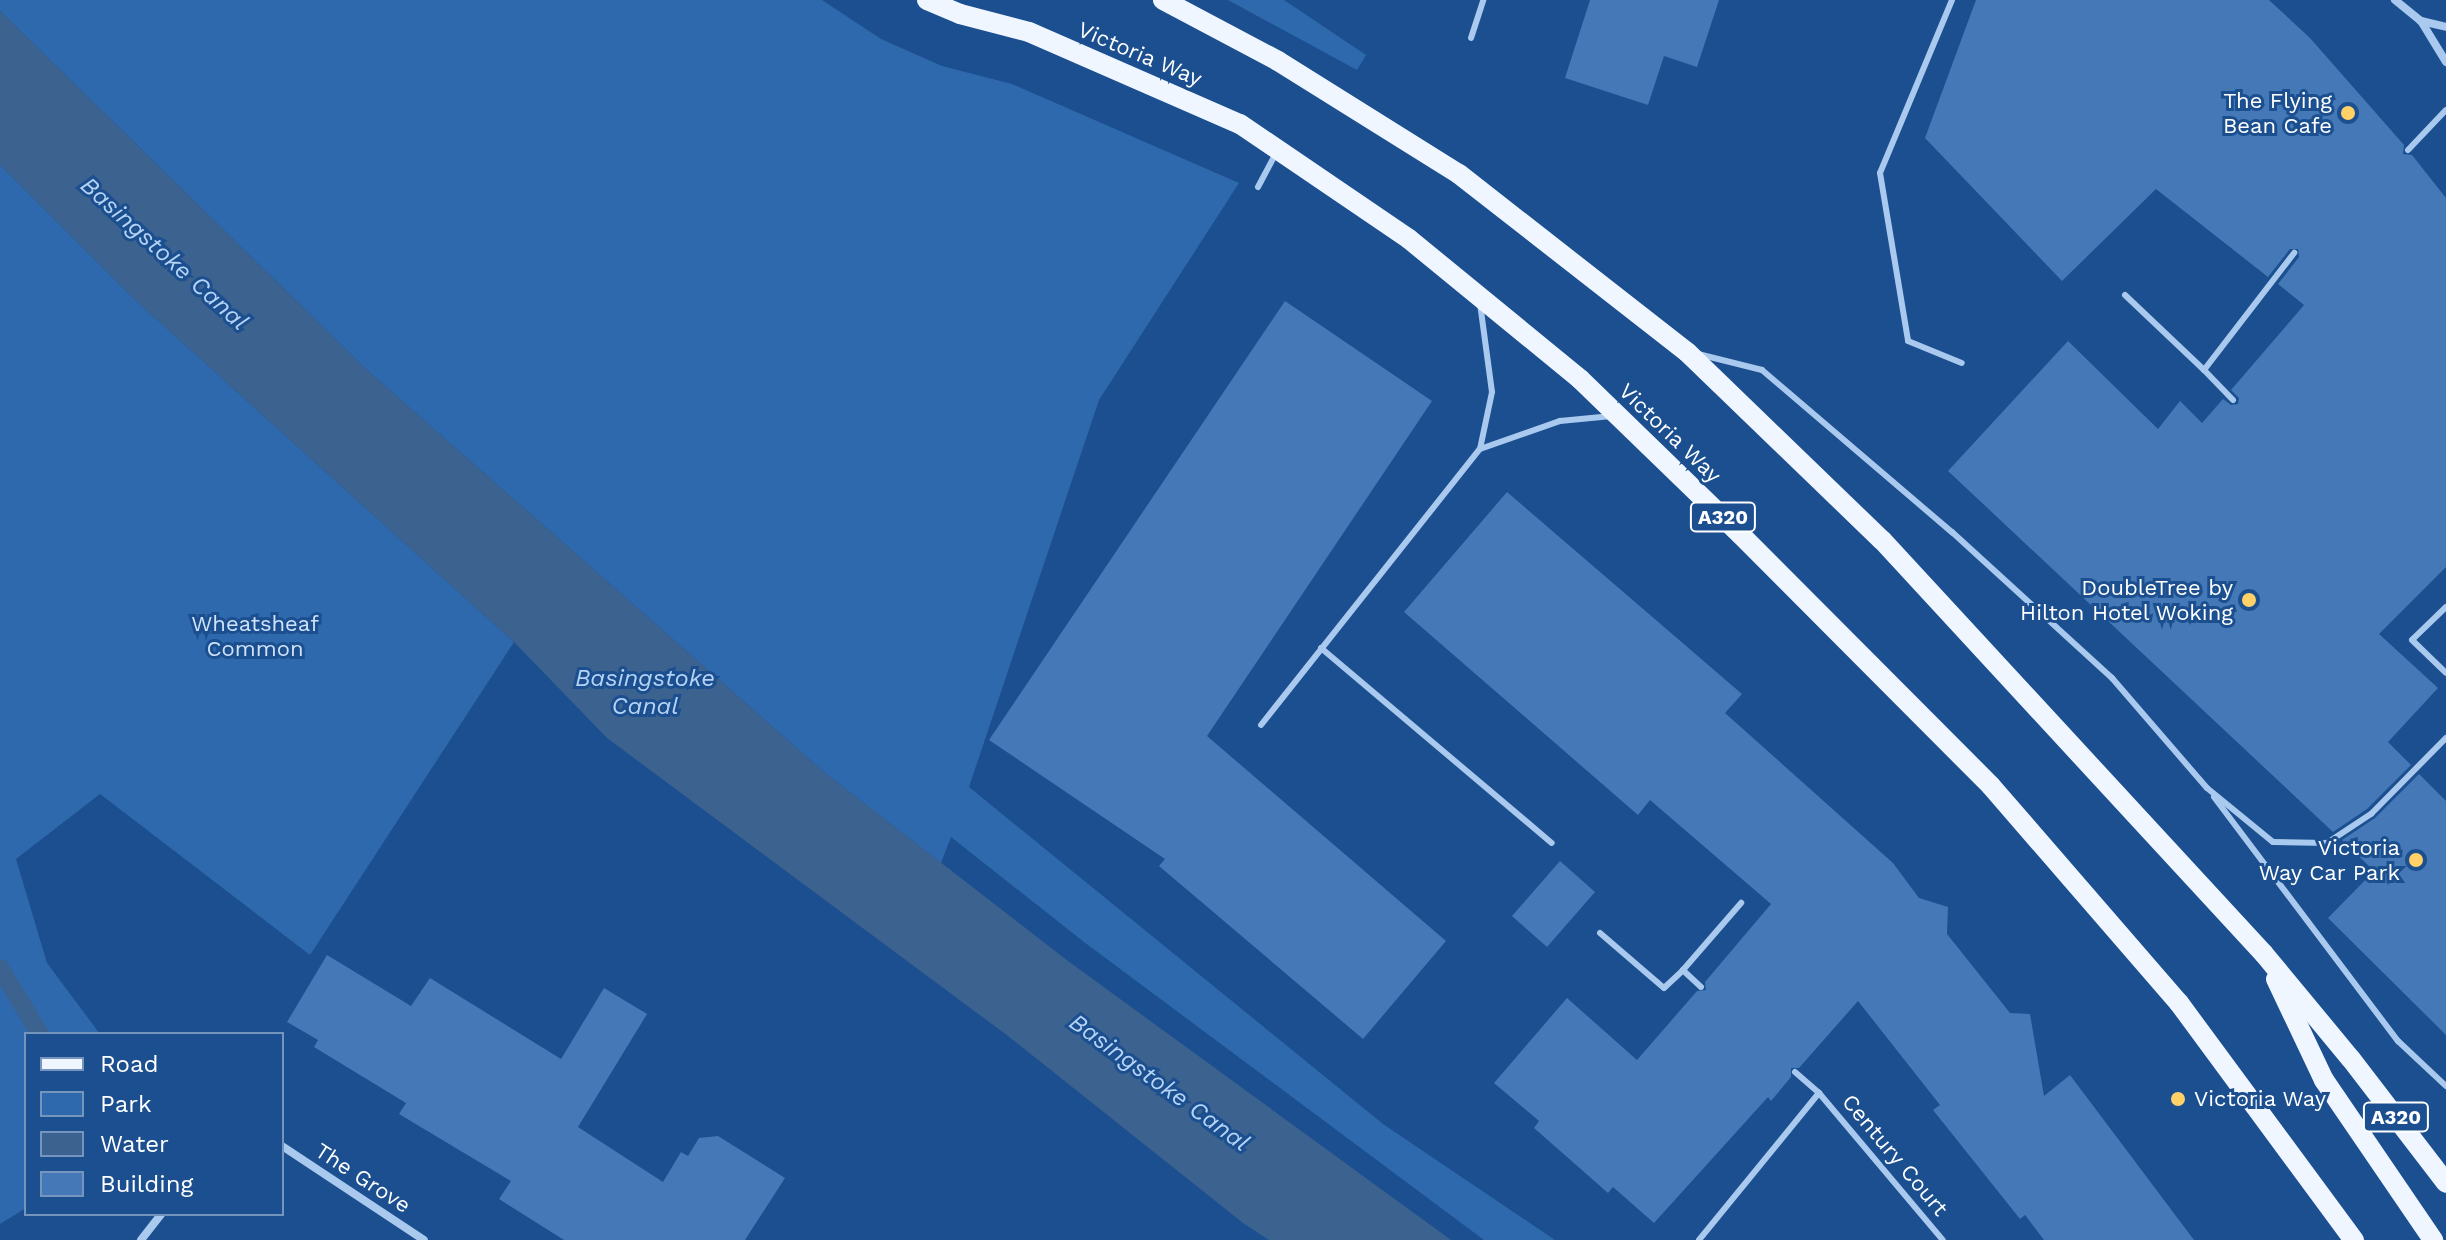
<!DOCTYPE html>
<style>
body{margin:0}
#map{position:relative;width:2446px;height:1240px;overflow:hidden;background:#1b4f8f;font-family:"Work Sans",sans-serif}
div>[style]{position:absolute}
.green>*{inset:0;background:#2e69ad}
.water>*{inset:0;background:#3c6290}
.stream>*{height:18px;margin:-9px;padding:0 9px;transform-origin:9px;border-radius:9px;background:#3c6290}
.building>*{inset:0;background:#4478b7}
.service>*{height:6px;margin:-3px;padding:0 3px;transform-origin:3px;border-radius:3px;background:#a9c9ee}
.minor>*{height:8px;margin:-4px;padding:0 4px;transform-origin:4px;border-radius:4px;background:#a9c9ee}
.primary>*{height:20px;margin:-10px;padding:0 10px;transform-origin:10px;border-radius:10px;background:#f0f6ff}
.dots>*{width:22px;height:22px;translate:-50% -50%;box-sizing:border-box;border:4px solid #1b4f8f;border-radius:50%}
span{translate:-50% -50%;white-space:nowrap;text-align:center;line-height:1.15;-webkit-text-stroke:6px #1b4f8f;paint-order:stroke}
.shield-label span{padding:2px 6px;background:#1b4f8f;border:2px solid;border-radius:6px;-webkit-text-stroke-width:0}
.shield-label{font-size:20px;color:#fff;font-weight:700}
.street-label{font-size:22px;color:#fff}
.poi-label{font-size:22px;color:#fff}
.right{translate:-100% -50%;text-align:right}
.left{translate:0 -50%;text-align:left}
.park-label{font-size:22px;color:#cfe3fa}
.water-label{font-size:24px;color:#b5d3f5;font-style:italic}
.legend{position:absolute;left:24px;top:1032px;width:260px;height:184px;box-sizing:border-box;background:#1b4f8f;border:2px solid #7695bc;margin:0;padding:10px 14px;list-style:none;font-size:24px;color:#fff}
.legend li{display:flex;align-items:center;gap:16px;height:40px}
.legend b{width:40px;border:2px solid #7695bc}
</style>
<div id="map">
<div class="green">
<i style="clip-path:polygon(0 0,822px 0,881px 39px,942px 66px,1012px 84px,1239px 183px,1099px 400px,969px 787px,1383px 1124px,1555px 1240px,1484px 1240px,1084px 942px,951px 837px,941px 863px,825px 773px,368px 371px,0 11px)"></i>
<i style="clip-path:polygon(1228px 0,1284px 0,1366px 55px,1357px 70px)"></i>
<i style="clip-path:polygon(0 165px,132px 297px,514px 642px,310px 955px,100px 794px,16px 859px,47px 963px,100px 1034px,26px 1034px,26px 1208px,0 1224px)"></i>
</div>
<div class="water">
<i style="clip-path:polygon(0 11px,368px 371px,825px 773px,1068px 961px,1451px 1240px,1269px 1240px,1243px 1223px,1008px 1036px,607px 738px,514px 642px,132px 297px,0 165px)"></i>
</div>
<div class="stream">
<i style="left:0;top:968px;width:77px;rotate:58.8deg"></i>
</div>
<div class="building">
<i style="clip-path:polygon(1590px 0,1719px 0,1697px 67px,1664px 56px,1648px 105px,1565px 78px)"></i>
<i style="clip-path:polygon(1976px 0,2269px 0,2310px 38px,2404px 145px,2403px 154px,2412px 155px,2446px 198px,2446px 567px,2379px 634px,2438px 688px,2388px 742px,2411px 765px,2367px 809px,2333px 832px,1948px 471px,2068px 341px,2158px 429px,2180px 401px,2202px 423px,2223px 399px,2231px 405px,2238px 404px,2239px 398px,2231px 390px,2304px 305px,2278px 284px,2299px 257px,2298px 249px,2290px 249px,2268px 277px,2156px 189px,2062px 281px,1925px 138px)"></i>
<i style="clip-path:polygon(1285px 301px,1432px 401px,1207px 736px,1446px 941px,1363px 1039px,1159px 866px,1165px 859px,989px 740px)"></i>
<i style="clip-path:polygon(1507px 492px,1742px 694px,1725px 713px,1893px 863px,1919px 898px,1948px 907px,1947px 934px,2010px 1013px,2030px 1014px,2044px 1096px,2070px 1075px,2194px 1240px,2044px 1240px,2025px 1215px,2020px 1219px,1933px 1110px,1940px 1105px,1858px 1001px,1799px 1068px,1791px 1068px,1791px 1077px,1771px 1101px,1768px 1097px,1654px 1223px,1613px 1187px,1608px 1193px,1534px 1128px,1539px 1121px,1494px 1083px,1567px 998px,1637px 1060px,1697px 991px,1706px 990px,1705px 982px,1771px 904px,1650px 800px,1638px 815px,1404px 612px)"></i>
<i style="clip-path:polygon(2419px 774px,2446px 801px,2446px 1035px,2328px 918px,2374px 871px,2342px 840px,2375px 818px)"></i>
<i style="clip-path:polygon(1560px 861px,1595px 892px,1547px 947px,1512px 916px)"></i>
<i style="clip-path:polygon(327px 955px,411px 1006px,430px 978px,561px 1059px,604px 988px,647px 1014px,578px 1127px,663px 1182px,681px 1152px,688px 1156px,699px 1138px,718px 1136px,785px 1178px,745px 1240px,564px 1240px,499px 1199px,511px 1181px,399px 1114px,406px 1103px,314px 1047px,318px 1040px,287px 1022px)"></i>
</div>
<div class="service">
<i style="left:1952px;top:0;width:187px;rotate:112.6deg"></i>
<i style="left:1880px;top:173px;width:170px;rotate:80.5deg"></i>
<i style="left:1908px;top:341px;width:58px;rotate:22.2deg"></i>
<i style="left:1471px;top:38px;width:40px;rotate:-72deg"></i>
<i style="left:2408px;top:150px;width:55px;rotate:-46.5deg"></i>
<i style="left:1258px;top:187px;width:40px;rotate:-62deg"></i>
<i style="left:2125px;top:295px;width:109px;rotate:43.5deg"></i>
<i style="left:1698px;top:354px;width:66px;rotate:14deg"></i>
<i style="left:1762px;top:370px;width:250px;rotate:40.5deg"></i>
<i style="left:1952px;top:532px;width:217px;rotate:42.4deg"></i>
<i style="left:2112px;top:678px;width:145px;rotate:49.2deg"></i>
<i style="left:2207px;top:788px;width:85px;rotate:39.3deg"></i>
<i style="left:2273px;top:842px;width:54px;rotate:1.1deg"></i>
<i style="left:2327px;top:843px;width:53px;rotate:-33.4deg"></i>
<i style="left:2371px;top:814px;width:107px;rotate:-45.4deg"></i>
<i style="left:2233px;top:400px;width:42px;rotate:-134deg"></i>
<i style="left:2204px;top:370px;width:148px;rotate:-52.4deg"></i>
<i style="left:1480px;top:449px;width:85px;rotate:-19.3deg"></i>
<i style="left:1560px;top:421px;width:52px;rotate:-5.5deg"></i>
<i style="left:2446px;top:607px;width:47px;rotate:135.9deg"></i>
<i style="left:2412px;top:640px;width:47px;rotate:44.1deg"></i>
<i style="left:1321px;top:648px;width:302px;rotate:40.2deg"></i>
<i style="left:1261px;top:725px;width:352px;rotate:-51.6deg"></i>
<i style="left:1480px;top:449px;width:58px;rotate:-78.1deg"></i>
<i style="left:1492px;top:392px;width:90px;rotate:-97.7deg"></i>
<i style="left:2214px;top:797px;width:306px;rotate:53deg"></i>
<i style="left:2398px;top:1041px;width:66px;rotate:43.2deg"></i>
<i style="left:1600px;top:933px;width:84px;rotate:40.7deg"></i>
<i style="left:1664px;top:988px;width:26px;rotate:-43deg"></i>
<i style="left:1701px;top:987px;width:25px;rotate:-137deg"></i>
<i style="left:1683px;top:970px;width:89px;rotate:-49.1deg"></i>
<i style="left:1795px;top:1072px;width:32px;rotate:41deg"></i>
<i style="left:1699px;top:1240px;width:190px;rotate:-50.8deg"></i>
<i style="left:1819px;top:1093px;width:192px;rotate:49.9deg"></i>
</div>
<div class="minor">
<i style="left:2395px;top:0;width:33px;rotate:39deg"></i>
<i style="left:2421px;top:21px;width:26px;rotate:13deg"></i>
<i style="left:2421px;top:21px;width:48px;rotate:58.6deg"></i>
<i style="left:282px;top:1146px;width:170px;rotate:33.5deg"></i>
<i style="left:141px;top:1240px;width:33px;rotate:-52deg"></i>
</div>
<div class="primary">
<i style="left:927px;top:0;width:36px;rotate:23deg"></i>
<i style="left:960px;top:14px;width:71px;rotate:14.6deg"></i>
<i style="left:1029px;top:32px;width:230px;rotate:23.6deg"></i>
<i style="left:1240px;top:124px;width:204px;rotate:34.2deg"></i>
<i style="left:1409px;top:239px;width:221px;rotate:39.3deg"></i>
<i style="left:1580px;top:379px;width:224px;rotate:44.1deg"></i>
<i style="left:1741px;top:535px;width:354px;rotate:45.1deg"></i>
<i style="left:1991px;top:786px;width:287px;rotate:49.1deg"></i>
<i style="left:2179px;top:1003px;width:295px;rotate:53.6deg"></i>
<i style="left:1163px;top:0;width:130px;rotate:27.9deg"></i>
<i style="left:1278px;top:61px;width:213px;rotate:32deg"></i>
<i style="left:1459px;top:174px;width:289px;rotate:38deg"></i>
<i style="left:1687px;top:352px;width:271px;rotate:44deg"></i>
<i style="left:1882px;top:540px;width:563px;rotate:47.3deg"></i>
<i style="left:2264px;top:954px;width:136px;rotate:50.4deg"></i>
<i style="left:2351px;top:1059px;width:156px;rotate:52.5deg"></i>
<i style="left:2276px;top:979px;width:112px;rotate:64.6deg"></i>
<i style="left:2324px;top:1080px;width:194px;rotate:55.7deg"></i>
</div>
<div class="dots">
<i style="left:2348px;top:113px;background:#ffd166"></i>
<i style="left:2249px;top:600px;background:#ffd166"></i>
<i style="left:2416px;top:860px;background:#ffd166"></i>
<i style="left:2178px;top:1099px;background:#ffd166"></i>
</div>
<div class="shield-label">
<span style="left:1723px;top:517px">A320</span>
<span style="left:2396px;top:1117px">A320</span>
</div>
<div class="street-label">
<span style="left:1140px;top:54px;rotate:23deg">Victoria Way</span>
<span style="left:1670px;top:433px;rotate:44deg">Victoria Way</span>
<span style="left:1895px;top:1155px;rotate:50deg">Century Court</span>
<span style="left:363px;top:1178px;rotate:33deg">The Grove</span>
</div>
<div class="poi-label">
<span class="right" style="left:2332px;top:113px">The Flying<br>Bean Cafe</span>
<span class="right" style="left:2233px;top:600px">DoubleTree by<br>Hilton Hotel Woking</span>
<span class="right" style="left:2400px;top:860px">Victoria<br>Way Car Park</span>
<span class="left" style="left:2194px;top:1099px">Victoria Way</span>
</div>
<div class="park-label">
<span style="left:255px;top:636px">Wheatsheaf<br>Common</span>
</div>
<div class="water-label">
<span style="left:164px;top:254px;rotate:42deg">Basingstoke Canal</span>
<span style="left:645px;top:693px">Basingstoke<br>Canal</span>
<span style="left:1159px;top:1083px;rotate:36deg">Basingstoke Canal</span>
</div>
<ul class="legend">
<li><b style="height:10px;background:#f0f6ff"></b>Road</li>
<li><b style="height:22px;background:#2e69ad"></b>Park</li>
<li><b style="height:22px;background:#3c6290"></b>Water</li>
<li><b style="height:22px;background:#4478b7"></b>Building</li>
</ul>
</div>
